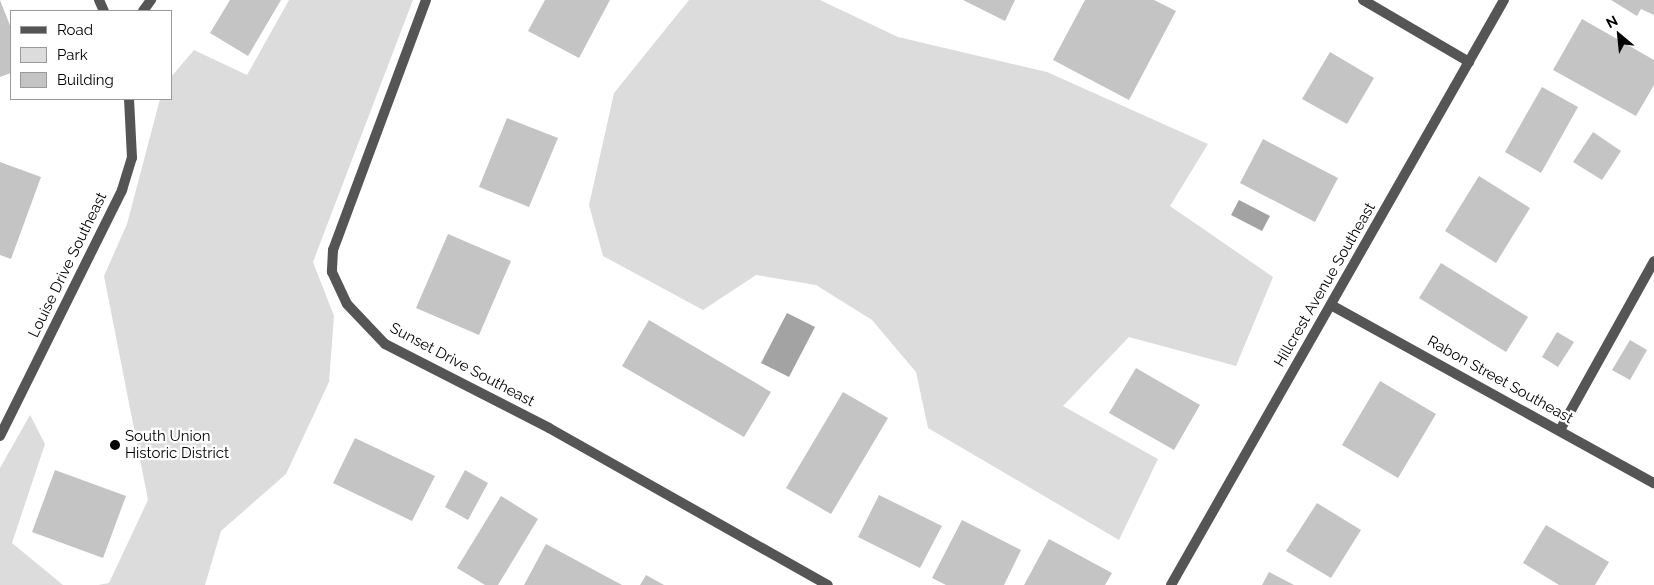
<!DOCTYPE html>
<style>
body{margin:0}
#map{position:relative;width:1654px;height:585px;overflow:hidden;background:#fff;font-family:Raleway,sans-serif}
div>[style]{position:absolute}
.green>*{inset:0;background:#dcdcdc}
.water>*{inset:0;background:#a3a3a3}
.building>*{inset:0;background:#c4c4c4}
.service>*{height:10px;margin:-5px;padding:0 5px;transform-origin:5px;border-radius:5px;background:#555}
.minor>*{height:10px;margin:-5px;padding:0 5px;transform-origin:5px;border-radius:5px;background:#555}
.dots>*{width:14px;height:14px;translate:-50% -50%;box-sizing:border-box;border:2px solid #fff;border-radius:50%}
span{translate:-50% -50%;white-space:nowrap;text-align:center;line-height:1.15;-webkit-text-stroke:4.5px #fff;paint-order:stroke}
.street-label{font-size:15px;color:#000}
.poi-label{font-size:15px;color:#000}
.left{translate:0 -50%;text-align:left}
.legend{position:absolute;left:10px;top:10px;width:162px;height:90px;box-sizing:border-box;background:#fff;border:1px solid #999;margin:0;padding:6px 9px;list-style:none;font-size:15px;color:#000}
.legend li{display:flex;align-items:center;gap:10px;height:25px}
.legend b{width:25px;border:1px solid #999}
.north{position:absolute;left:1594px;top:10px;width:50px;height:50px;-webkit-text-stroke:4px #fff;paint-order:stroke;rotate:332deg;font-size:14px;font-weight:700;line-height:20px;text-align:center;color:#000}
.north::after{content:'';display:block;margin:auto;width:18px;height:22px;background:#000;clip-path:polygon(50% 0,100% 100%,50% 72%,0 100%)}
</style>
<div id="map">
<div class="green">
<i style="clip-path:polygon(289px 0,413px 0,313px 262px,334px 316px,329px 382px,286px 474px,221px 531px,205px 585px,98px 585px,109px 583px,148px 500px,104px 276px,127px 224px,160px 99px,171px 99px,171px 77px,194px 50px,247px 75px)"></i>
<i style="clip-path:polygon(689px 0,820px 0,898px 37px,1047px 72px,1208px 144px,1170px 206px,1273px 277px,1236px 366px,1129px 337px,1063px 406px,1158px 459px,1119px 540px,928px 428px,916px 372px,872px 320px,816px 285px,756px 275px,703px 310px,603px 256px,589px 205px,614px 93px)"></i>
<i style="clip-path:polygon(30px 415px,45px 444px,12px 543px,63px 585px,0 585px,0 468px)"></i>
</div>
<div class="water">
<i style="clip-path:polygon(1239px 200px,1270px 216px,1262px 231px,1231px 215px)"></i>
<i style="clip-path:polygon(787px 313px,815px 327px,789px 377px,761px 363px)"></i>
</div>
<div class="building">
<i style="clip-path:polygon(0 0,11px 28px,11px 73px,0 77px)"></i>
<i style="clip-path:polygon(230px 0,281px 0,248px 56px,210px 33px)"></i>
<i style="clip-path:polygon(545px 0,610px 0,579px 58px,528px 31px)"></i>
<i style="clip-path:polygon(963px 0,1015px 0,1005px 21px)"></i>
<i style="clip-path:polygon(1085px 0,1154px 0,1176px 11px,1129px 100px,1053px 60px)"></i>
<i style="clip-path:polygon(1611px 0,1654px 0,1654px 15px,1641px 9px,1637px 16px)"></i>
<i style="clip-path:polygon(1582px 19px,1654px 60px,1654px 85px,1636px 116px,1553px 70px)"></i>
<i style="clip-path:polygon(1330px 52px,1374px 78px,1347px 124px,1302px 99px)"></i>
<i style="clip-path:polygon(1542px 87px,1578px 107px,1541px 173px,1505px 152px)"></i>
<i style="clip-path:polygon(507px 118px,558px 138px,529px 207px,479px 187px)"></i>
<i style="clip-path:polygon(1593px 132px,1621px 151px,1602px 180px,1573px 162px)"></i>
<i style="clip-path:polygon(1263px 139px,1338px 178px,1315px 222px,1240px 183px)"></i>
<i style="clip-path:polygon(0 162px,41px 177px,11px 259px,0 255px)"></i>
<i style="clip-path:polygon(1479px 176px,1530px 208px,1496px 263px,1445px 231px)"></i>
<i style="clip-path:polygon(448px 234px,511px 261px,479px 335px,416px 308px)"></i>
<i style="clip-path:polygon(1441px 263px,1528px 317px,1506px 352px,1419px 298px)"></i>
<i style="clip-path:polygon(649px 320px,771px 392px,744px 437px,622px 366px)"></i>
<i style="clip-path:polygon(1557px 332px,1574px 342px,1558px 367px,1542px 357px)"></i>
<i style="clip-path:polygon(1630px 340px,1647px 350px,1630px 380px,1612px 370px)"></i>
<i style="clip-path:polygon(1136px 368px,1200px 405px,1174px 450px,1109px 413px)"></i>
<i style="clip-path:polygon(1380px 381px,1436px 414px,1398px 478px,1342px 445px)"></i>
<i style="clip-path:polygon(843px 392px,888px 418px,831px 514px,786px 488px)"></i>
<i style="clip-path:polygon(355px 438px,435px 476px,412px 521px,333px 483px)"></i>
<i style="clip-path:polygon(55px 470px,126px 496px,103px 558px,32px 532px)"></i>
<i style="clip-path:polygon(465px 470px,488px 483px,468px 520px,445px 507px)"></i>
<i style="clip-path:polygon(879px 495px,942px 526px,920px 568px,858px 537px)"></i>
<i style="clip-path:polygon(501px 496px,538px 519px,498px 585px,485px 585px,457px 568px)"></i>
<i style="clip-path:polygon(1317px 503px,1361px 530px,1331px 578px,1286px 551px)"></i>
<i style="clip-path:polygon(962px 520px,1021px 550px,1004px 585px,946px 585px,932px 578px)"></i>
<i style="clip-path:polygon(1546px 525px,1609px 562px,1595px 585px,1559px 585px,1523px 563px)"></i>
<i style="clip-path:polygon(1049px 539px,1112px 573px,1105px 585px,1024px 585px)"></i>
<i style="clip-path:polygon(546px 544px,622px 585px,524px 585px)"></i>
<i style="clip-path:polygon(1269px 572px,1294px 585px,1262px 585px)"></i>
<i style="clip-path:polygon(646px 575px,664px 585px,640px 585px)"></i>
</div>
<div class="service">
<i style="left:1560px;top:430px;width:193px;rotate:-60.9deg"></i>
</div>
<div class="minor">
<i style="left:99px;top:0;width:12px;rotate:66deg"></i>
<i style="left:426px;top:0;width:267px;rotate:110.4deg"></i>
<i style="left:333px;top:250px;width:22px;rotate:93deg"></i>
<i style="left:332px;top:272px;width:35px;rotate:65deg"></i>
<i style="left:347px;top:304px;width:55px;rotate:46.5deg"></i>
<i style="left:385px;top:344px;width:184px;rotate:27.1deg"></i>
<i style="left:549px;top:428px;width:320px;rotate:29.4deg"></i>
<i style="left:1363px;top:0;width:123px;rotate:30.3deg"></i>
<i style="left:143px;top:11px;width:14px;rotate:-54deg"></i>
<i style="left:1331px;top:305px;width:369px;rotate:28.9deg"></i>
<i style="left:0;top:436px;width:275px;rotate:-63.6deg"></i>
<i style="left:122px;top:190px;width:34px;rotate:-73deg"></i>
<i style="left:132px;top:158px;width:59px;rotate:-92.9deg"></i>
<i style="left:1171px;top:585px;width:673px;rotate:-60.35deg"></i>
</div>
<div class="dots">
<i style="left:115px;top:445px;background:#000"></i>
</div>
<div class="street-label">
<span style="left:68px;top:265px;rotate:-64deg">Louise Drive Southeast</span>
<span style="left:1325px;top:285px;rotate:-60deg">Hillcrest Avenue Southeast</span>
<span style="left:462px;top:365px;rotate:28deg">Sunset Drive Southeast</span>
<span style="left:1500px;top:380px;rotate:29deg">Rabon Street Southeast</span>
</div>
<div class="poi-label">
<span class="left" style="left:125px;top:445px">South Union<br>Historic District</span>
</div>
<ul class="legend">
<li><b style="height:6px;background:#555"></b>Road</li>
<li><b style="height:14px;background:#dcdcdc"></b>Park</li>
<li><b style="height:14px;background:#c4c4c4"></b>Building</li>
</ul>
<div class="north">N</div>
</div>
